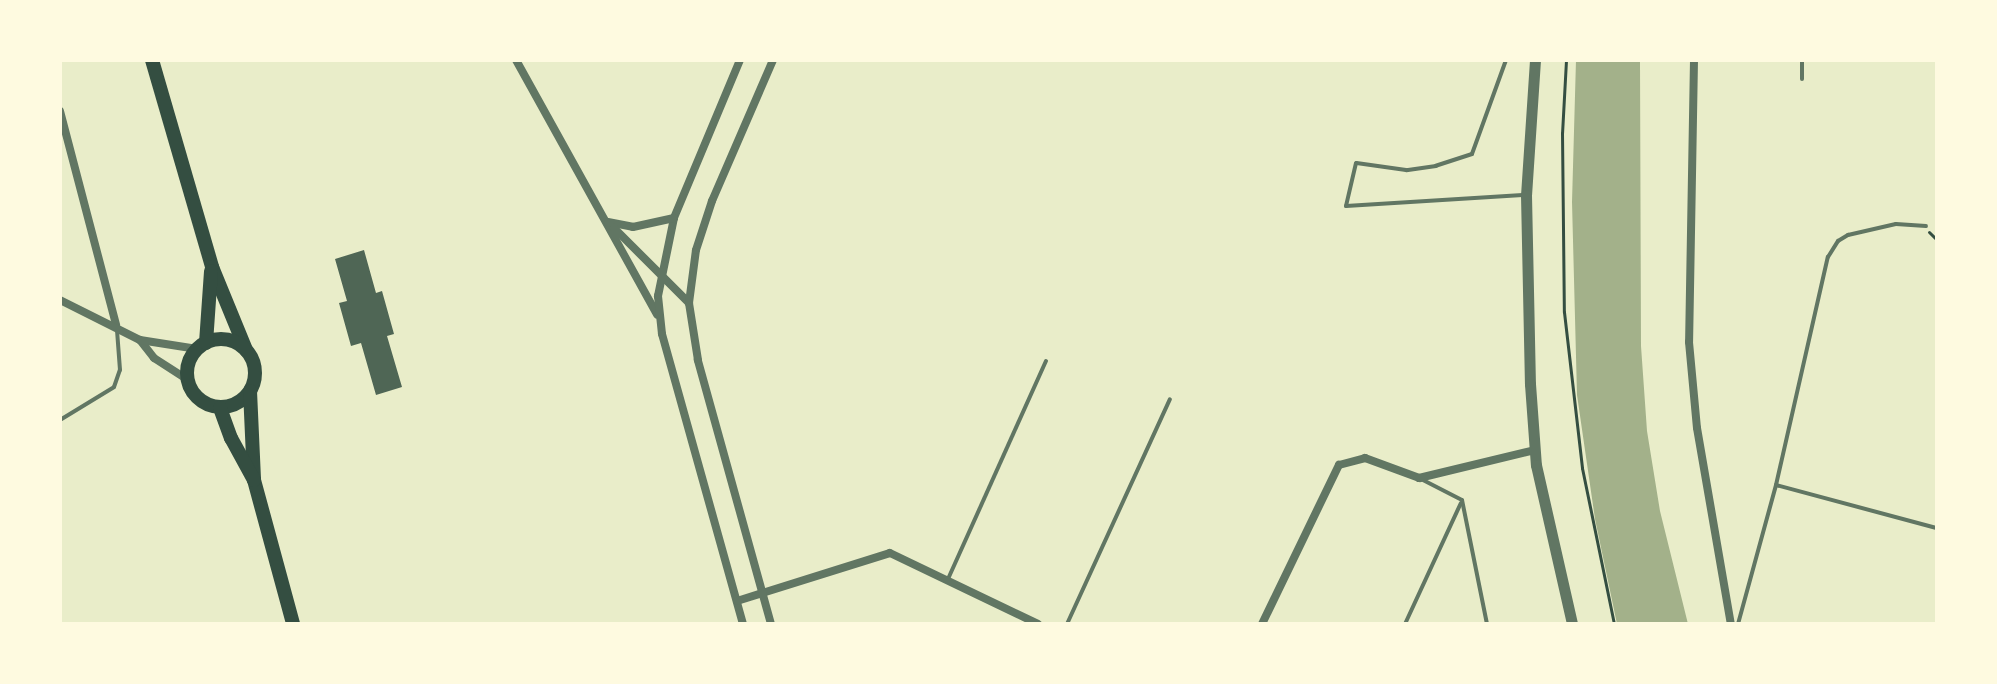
<!DOCTYPE html>
<style>
body{margin:0}
#map{position:relative;width:1997px;height:684px;overflow:hidden;background:#e9edc9;font-family:Barlow,sans-serif}
div>[style]{position:absolute}
.water>*{inset:0;background:#a3b18a}
.building>*{inset:0;background:#4f6655}
.path>*{height:3px;margin:-1.5px;padding:0 1.5px;transform-origin:1.5px;border-radius:1.5px;background:#344e41}
.service>*{height:4px;margin:-2px;padding:0 2px;transform-origin:2px;border-radius:2px;background:#617663}
.minor>*{height:8px;margin:-4px;padding:0 4px;transform-origin:4px;border-radius:4px;background:#617663}
.tertiary>*{height:11px;margin:-5.5px;padding:0 5.5px;transform-origin:5.5px;border-radius:5.5px;background:#617663}
.primary>*{height:14px;margin:-7px;padding:0 7px;transform-origin:7px;border-radius:7px;background:#344e41}
.primary>.ring{margin:-7px;padding:0;box-sizing:content-box;background:none;border:14px solid #344e41;border-radius:50%}
span{translate:-50% -50%;white-space:nowrap;text-align:center;line-height:1.15;-webkit-text-stroke:6px #fefae0;paint-order:stroke}
.frame{position:absolute;inset:0;border:62px solid #fefae0;pointer-events:none}
</style>
<div id="map">
<div class="water">
<i style="clip-path:polygon(1576px 60px,1640px 60px,1641px 346px,1647px 431px,1660px 511px,1688px 624px,1617px 624px,1595px 519px,1577px 395px,1572px 202px)"></i>
</div>
<div class="building">
<i style="clip-path:polygon(364px 250px,376px 293px,382px 291px,394px 334px,387px 336px,402px 387px,376px 395px,361px 343px,351px 346px,339px 303px,347px 301px,335px 259px)"></i>
</div>
<div class="path">
<i style="left:1566px;top:60px;width:73px;rotate:93.1deg"></i>
<i style="left:1562px;top:133px;width:179px;rotate:89.4deg"></i>
<i style="left:1564px;top:312px;width:157px;rotate:83.4deg"></i>
<i style="left:1582px;top:468px;width:159px;rotate:78.4deg"></i>
<i style="left:1929px;top:232px;width:11px;rotate:45deg"></i>
</div>
<div class="service">
<i style="left:1506px;top:60px;width:100px;rotate:109.9deg"></i>
<i style="left:1472px;top:154px;width:38px;rotate:162deg"></i>
<i style="left:1436px;top:166px;width:30px;rotate:172deg"></i>
<i style="left:1406px;top:170px;width:50px;rotate:-172deg"></i>
<i style="left:1356px;top:163px;width:44px;rotate:103.1deg"></i>
<i style="left:1346px;top:206px;width:177px;rotate:-3.6deg"></i>
<i style="left:1802px;top:79px;width:19px;rotate:-90deg"></i>
<i style="left:60px;top:420px;width:63px;rotate:-31.4deg"></i>
<i style="left:114px;top:387px;width:18px;rotate:-71deg"></i>
<i style="left:120px;top:370px;width:40px;rotate:-94.3deg"></i>
<i style="left:1421px;top:479px;width:46px;rotate:27.1deg"></i>
<i style="left:1462px;top:500px;width:126px;rotate:78.6deg"></i>
<i style="left:1776px;top:485px;width:167px;rotate:15deg"></i>
<i style="left:948px;top:579px;width:239px;rotate:-65.8deg"></i>
<i style="left:1067px;top:624px;width:247px;rotate:-65.4deg"></i>
<i style="left:1405px;top:624px;width:133px;rotate:-65.2deg"></i>
<i style="left:1738px;top:624px;width:144px;rotate:-74.7deg"></i>
<i style="left:1776px;top:485px;width:234px;rotate:-77.2deg"></i>
<i style="left:1828px;top:257px;width:19px;rotate:-58deg"></i>
<i style="left:1838px;top:241px;width:12px;rotate:-31deg"></i>
<i style="left:1848px;top:235px;width:49px;rotate:-12.9deg"></i>
<i style="left:1896px;top:224px;width:30px;rotate:4deg"></i>
</div>
<div class="minor">
<i style="left:516px;top:60px;width:291px;rotate:61deg"></i>
<i style="left:740px;top:60px;width:171px;rotate:112.7deg"></i>
<i style="left:674px;top:218px;width:80px;rotate:101.6deg"></i>
<i style="left:658px;top:296px;width:38px;rotate:84deg"></i>
<i style="left:662px;top:334px;width:301px;rotate:74.4deg"></i>
<i style="left:1694px;top:60px;width:282px;rotate:91deg"></i>
<i style="left:1689px;top:342px;width:86px;rotate:84.7deg"></i>
<i style="left:1697px;top:428px;width:199px;rotate:80.2deg"></i>
<i style="left:60px;top:111px;width:221px;rotate:75.3deg"></i>
<i style="left:608px;top:222px;width:25px;rotate:11deg"></i>
<i style="left:633px;top:227px;width:42px;rotate:-12.4deg"></i>
<i style="left:614px;top:228px;width:106px;rotate:45deg"></i>
<i style="left:60px;top:300px;width:89px;rotate:26.6deg"></i>
<i style="left:140px;top:340px;width:23px;rotate:52deg"></i>
<i style="left:154px;top:358px;width:40px;rotate:32.9deg"></i>
<i style="left:140px;top:340px;width:58px;rotate:9deg"></i>
<i style="left:737px;top:601px;width:160px;rotate:-17.4deg"></i>
<i style="left:890px;top:553px;width:164px;rotate:25.6deg"></i>
<i style="left:771px;top:624px;width:274px;rotate:-105.5deg"></i>
<i style="left:698px;top:360px;width:58px;rotate:-99deg"></i>
<i style="left:689px;top:303px;width:53px;rotate:-82.5deg"></i>
<i style="left:696px;top:250px;width:52px;rotate:-71.9deg"></i>
<i style="left:712px;top:201px;width:154px;rotate:-66.6deg"></i>
<i style="left:1262px;top:624px;width:177px;rotate:-64.2deg"></i>
<i style="left:1339px;top:465px;width:27px;rotate:-15deg"></i>
<i style="left:1365px;top:458px;width:58px;rotate:20.3deg"></i>
<i style="left:1419px;top:478px;width:119px;rotate:-13.6deg"></i>
</div>
<div class="tertiary">
<i style="left:1535px;top:60px;width:135px;rotate:93.8deg"></i>
<i style="left:1526px;top:195px;width:189px;rotate:88.8deg"></i>
<i style="left:1530px;top:384px;width:81px;rotate:85.8deg"></i>
<i style="left:1536px;top:465px;width:163px;rotate:77.2deg"></i>
</div>
<div class="primary">
<i style="left:152px;top:60px;width:216px;rotate:73.8deg"></i>
<i style="left:212px;top:267px;width:90px;rotate:67.7deg"></i>
<i class="ring" style="left:187px;top:339px;width:54px;height:54px"></i>
<i style="left:206px;top:343px;width:72px;rotate:-86deg"></i>
<i style="left:250px;top:391px;width:89px;rotate:87.4deg"></i>
<i style="left:254px;top:480px;width:149px;rotate:74.8deg"></i>
<i style="left:220px;top:408px;width:32px;rotate:70deg"></i>
<i style="left:231px;top:438px;width:48px;rotate:61.3deg"></i>
</div>
<div class="frame"></div>
</div>
